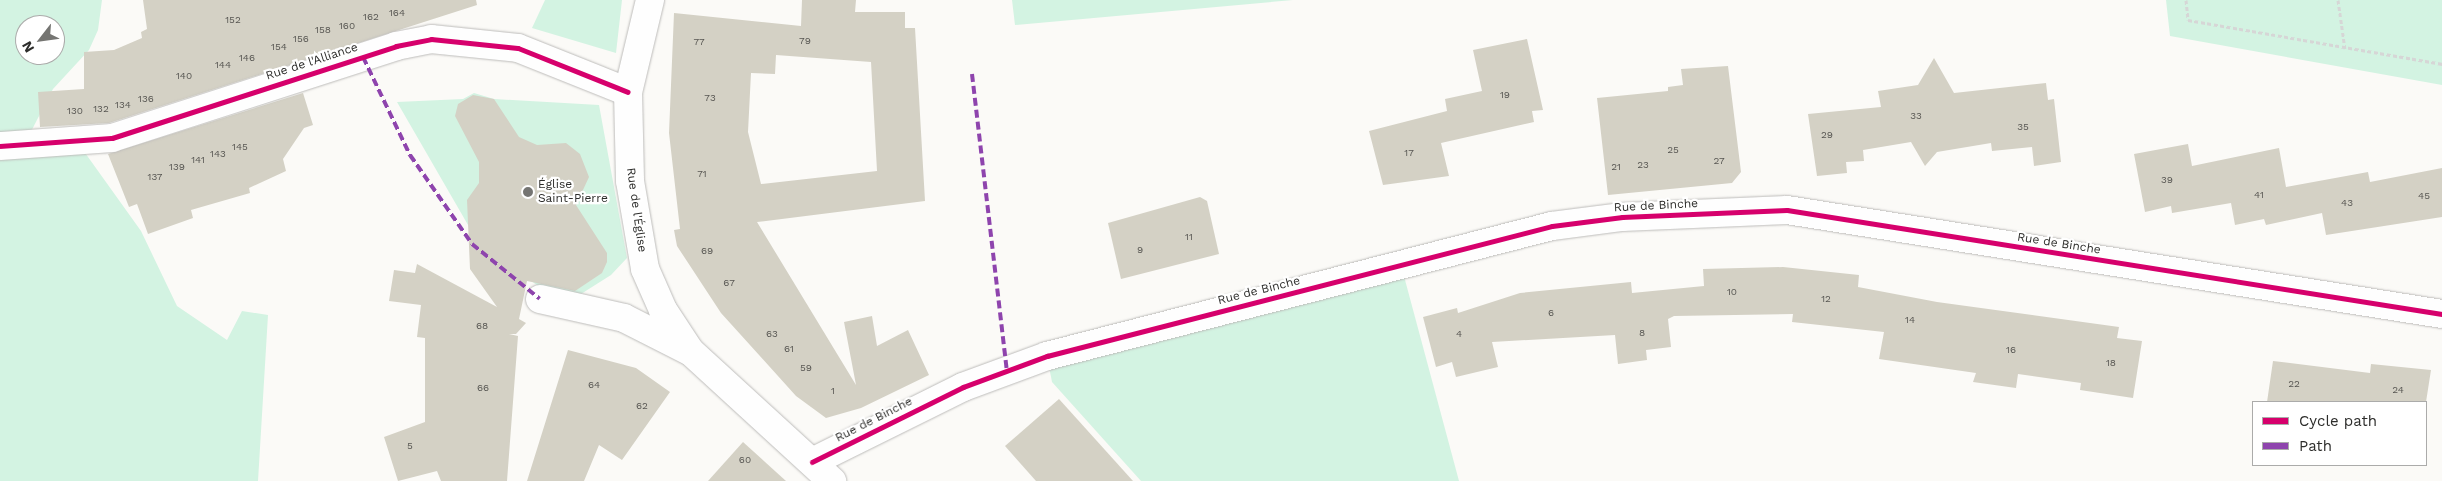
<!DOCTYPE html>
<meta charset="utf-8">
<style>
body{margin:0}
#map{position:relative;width:2442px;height:481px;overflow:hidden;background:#fbfaf7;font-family:"Work Sans",sans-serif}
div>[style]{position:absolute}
.green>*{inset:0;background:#d3f3e2}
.building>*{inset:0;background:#d4d1c5}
.path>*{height:3px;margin-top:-1.5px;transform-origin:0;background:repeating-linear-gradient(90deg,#d6d6d6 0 4px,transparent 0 6.5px)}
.roads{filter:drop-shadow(0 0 1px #bdbcba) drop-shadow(0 0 1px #bdbcba)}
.minor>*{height:28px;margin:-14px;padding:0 14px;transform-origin:14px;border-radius:14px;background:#fefefe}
.quiet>*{height:4px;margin-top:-2px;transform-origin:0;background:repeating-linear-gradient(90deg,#8e44ad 0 8px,transparent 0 12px)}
.cycleway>*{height:5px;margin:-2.5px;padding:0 2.5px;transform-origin:2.5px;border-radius:2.5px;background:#d6006c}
.dots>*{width:14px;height:14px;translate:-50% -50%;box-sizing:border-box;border:2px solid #fff;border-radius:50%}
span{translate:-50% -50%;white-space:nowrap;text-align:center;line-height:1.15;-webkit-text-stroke:4.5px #fff;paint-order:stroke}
.number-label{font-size:10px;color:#575652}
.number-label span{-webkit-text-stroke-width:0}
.street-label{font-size:12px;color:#2d2d2b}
.poi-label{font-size:12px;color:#2d2d2b}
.left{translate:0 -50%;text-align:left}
.legend{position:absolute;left:2252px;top:401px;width:175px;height:65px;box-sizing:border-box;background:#fff;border:1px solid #ababaa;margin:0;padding:6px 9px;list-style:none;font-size:15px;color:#2d2d2b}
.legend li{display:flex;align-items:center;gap:10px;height:25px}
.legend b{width:25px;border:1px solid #ababaa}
.north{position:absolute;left:15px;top:15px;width:50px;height:50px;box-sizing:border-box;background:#fff;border:1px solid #ababaa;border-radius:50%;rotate:240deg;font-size:14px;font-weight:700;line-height:20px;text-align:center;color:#2d2d2b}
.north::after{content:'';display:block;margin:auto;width:18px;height:22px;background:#757572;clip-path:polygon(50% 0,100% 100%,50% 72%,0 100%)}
</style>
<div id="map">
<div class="green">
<i style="clip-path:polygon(evenodd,0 0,102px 0,98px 30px,89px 50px,53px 89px,24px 145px,78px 143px,141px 231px,177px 306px,227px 340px,242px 311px,268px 315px,258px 481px,0 481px,0 0,25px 25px,55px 25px,55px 55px,25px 55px,25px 25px)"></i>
<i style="clip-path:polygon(545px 0,622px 0,616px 53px,532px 28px)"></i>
<i style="clip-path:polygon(1012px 0,1293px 0,1015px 25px)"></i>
<i style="clip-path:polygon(2166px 0,2442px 0,2442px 85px,2170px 36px)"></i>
<i style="clip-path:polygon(474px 93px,494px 99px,599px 105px,627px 258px,611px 275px,573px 299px,541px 288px,479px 244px,397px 102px,463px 99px)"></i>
<i style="clip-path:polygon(1401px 265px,1459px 481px,1141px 481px,1052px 382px,1047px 356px)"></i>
</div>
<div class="building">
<i style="clip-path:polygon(143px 0,476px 0,477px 5px,109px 123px,40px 127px,38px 92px,84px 89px,84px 52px,114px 50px,142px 38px,141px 32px,147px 29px)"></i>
<i style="clip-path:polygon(evenodd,802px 0,856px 0,855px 12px,905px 12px,905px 28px,915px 28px,925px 201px,757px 222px,856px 385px,844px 322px,872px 316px,877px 346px,908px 330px,929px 375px,861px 408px,826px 418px,796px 396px,721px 313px,677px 246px,674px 230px,680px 229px,669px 133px,674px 13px,801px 26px,802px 0,776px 55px,871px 62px,877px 171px,761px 184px,748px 132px,751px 73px,775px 74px,776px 55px)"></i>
<i style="clip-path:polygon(1527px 39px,1543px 110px,1532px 111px,1534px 122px,1441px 143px,1449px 176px,1383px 185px,1369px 131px,1447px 111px,1445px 99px,1482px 91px,1473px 50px)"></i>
<i style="clip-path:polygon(1934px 58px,1954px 93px,2046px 83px,2048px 100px,2054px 99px,2061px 162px,2034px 166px,2032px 147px,1992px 151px,1991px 143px,1937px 152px,1925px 166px,1911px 142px,1863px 150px,1864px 161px,1846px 162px,1847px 173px,1817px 176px,1808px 114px,1881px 107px,1878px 91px,1918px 85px)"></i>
<i style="clip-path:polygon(1728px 66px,1741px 172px,1732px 183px,1608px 195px,1597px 98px,1668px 91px,1668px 87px,1683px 85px,1681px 69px)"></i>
<i style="clip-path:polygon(303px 93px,313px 125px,304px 128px,283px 159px,286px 171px,249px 188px,250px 193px,191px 210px,193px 218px,148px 234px,137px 204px,129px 207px,108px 154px)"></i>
<i style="clip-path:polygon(473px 95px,494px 99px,519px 137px,537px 145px,566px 143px,580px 154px,589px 177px,576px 205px,607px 253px,607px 262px,602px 273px,575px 291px,527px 281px,519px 319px,526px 323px,516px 334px,509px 334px,518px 336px,507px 481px,441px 481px,437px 471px,398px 481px,384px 437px,425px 422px,425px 338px,417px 337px,421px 305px,389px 301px,394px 270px,415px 273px,417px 264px,497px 307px,470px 269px,467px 200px,479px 183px,479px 162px,455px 116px,458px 104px)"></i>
<i style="clip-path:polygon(2188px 144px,2192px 166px,2279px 148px,2286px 187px,2368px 172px,2370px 182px,2442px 168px,2442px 217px,2326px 235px,2322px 213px,2266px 225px,2264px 219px,2235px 225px,2231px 203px,2172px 213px,2171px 206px,2145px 212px,2134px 154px)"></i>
<i style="clip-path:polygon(1200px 197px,1207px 201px,1219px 254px,1121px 279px,1108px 223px)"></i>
<i style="clip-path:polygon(1783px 267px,1859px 275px,1858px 287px,1937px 302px,2119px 327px,2117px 338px,2142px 341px,2133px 398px,2080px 390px,2081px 383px,2018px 374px,2016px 388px,1973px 382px,1976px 373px,1879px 359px,1884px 332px,1792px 322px,1793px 314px,1674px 316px,1668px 319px,1671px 347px,1646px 350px,1647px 360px,1618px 364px,1615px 335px,1492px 342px,1498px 367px,1456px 377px,1452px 362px,1436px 367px,1423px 317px,1457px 308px,1458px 313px,1520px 293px,1631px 282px,1632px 293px,1704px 286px,1703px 269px)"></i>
<i style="clip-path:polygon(568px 350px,636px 368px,670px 392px,622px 460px,599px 445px,584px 481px,527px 481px)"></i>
<i style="clip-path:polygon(2273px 361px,2370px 373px,2371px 364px,2431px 370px,2426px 402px,2267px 402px)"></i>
<i style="clip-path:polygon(1059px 399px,1133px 481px,1036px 481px,1005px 446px)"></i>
<i style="clip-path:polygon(743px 442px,786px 481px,708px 481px)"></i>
</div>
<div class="path">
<i style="left:2186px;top:0;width:20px;rotate:84deg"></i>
<i style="left:2188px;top:20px;width:258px;rotate:9.8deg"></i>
<i style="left:2338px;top:0;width:49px;rotate:81.9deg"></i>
</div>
<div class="roads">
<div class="minor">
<i style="left:650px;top:0;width:95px;rotate:103.4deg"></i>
<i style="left:628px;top:92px;width:89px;rotate:88.7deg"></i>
<i style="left:630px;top:181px;width:89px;rotate:80.3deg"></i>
<i style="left:645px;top:269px;width:45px;rotate:66.3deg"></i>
<i style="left:663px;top:310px;width:49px;rotate:56.6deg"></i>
<i style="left:690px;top:351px;width:193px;rotate:42.5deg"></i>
<i style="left:0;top:146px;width:112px;rotate:-4.1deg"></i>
<i style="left:112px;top:138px;width:299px;rotate:-17.9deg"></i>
<i style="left:396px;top:46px;width:36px;rotate:-11deg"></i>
<i style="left:431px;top:39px;width:87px;rotate:5.9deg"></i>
<i style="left:518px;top:48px;width:118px;rotate:21.8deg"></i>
<i style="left:540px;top:299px;width:86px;rotate:12.7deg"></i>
<i style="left:624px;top:318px;width:73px;rotate:26.9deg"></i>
<i style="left:812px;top:462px;width:169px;rotate:-26.4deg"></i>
<i style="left:963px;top:387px;width:90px;rotate:-20.3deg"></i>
<i style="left:1047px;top:356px;width:521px;rotate:-14.44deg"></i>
<i style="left:1552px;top:226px;width:71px;rotate:-7.3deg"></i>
<i style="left:1622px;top:217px;width:165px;rotate:-2.4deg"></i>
<i style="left:1787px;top:210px;width:663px;rotate:9.02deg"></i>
</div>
</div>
<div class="quiet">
<i style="left:363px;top:57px;width:109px;rotate:64.4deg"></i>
<i style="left:410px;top:155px;width:108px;rotate:55.1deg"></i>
<i style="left:472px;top:244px;width:87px;rotate:39deg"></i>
<i style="left:972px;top:74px;width:298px;rotate:83.3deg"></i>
</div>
<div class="cycleway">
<i style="left:0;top:146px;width:112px;rotate:-4.1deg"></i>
<i style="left:112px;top:138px;width:299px;rotate:-17.9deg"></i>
<i style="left:396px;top:46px;width:36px;rotate:-11deg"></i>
<i style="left:431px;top:39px;width:87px;rotate:5.9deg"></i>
<i style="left:518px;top:48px;width:118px;rotate:21.8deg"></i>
<i style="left:812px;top:462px;width:169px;rotate:-26.4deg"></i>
<i style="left:963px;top:387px;width:90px;rotate:-20.3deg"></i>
<i style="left:1047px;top:356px;width:521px;rotate:-14.44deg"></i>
<i style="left:1552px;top:226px;width:71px;rotate:-7.3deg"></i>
<i style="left:1622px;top:217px;width:165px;rotate:-2.4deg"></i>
<i style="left:1787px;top:210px;width:663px;rotate:9.02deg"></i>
</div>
<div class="dots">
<i style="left:528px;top:192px;background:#757572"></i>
</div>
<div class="number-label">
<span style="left:397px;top:13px">164</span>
<span style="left:371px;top:17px">162</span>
<span style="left:233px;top:20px">152</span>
<span style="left:347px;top:26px">160</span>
<span style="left:323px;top:30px">158</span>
<span style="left:301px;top:39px">156</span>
<span style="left:805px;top:41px">79</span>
<span style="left:699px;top:42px">77</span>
<span style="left:279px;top:47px">154</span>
<span style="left:247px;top:58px">146</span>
<span style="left:223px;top:65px">144</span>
<span style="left:184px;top:76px">140</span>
<span style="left:1505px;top:95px">19</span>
<span style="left:710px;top:98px">73</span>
<span style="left:146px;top:99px">136</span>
<span style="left:123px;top:105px">134</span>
<span style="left:101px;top:109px">132</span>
<span style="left:75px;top:111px">130</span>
<span style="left:1916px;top:116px">33</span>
<span style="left:2023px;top:127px">35</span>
<span style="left:1827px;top:135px">29</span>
<span style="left:240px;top:147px">145</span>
<span style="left:1673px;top:150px">25</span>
<span style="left:1409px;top:153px">17</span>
<span style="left:218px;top:154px">143</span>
<span style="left:198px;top:160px">141</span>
<span style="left:1719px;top:161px">27</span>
<span style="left:1643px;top:165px">23</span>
<span style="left:177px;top:167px">139</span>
<span style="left:1616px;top:167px">21</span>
<span style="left:702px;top:174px">71</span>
<span style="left:155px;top:177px">137</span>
<span style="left:2167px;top:180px">39</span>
<span style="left:2259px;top:195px">41</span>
<span style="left:2424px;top:196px">45</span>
<span style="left:2347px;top:203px">43</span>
<span style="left:1189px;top:237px">11</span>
<span style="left:1140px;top:250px">9</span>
<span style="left:707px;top:251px">69</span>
<span style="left:729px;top:283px">67</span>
<span style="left:1732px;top:292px">10</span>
<span style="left:1826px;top:299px">12</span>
<span style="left:1551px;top:313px">6</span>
<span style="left:1910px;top:320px">14</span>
<span style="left:482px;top:326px">68</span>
<span style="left:1642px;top:333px">8</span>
<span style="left:772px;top:334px">63</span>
<span style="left:1459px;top:334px">4</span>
<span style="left:789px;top:349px">61</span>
<span style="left:2011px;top:350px">16</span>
<span style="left:2111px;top:363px">18</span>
<span style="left:806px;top:368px">59</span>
<span style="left:2294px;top:384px">22</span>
<span style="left:594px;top:385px">64</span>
<span style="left:483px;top:388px">66</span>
<span style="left:2398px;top:390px">24</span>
<span style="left:833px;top:391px">1</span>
<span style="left:642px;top:406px">62</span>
<span style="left:410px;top:446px">5</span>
<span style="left:745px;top:460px">60</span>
</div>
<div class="street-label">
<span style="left:312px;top:62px;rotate:-18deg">Rue de l'Alliance</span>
<span style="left:1656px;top:206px;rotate:-3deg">Rue de Binche</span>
<span style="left:636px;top:210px;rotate:82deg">Rue de l'Église</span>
<span style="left:2059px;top:244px;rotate:9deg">Rue de Binche</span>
<span style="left:1259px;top:291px;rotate:-14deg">Rue de Binche</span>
<span style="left:874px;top:420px;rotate:-27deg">Rue de Binche</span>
</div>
<div class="poi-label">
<span class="left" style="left:538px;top:192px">Église<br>Saint-Pierre</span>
</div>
<ul class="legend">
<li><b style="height:6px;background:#d6006c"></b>Cycle path</li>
<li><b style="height:6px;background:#8e44ad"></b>Path</li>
</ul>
<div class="north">N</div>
</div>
